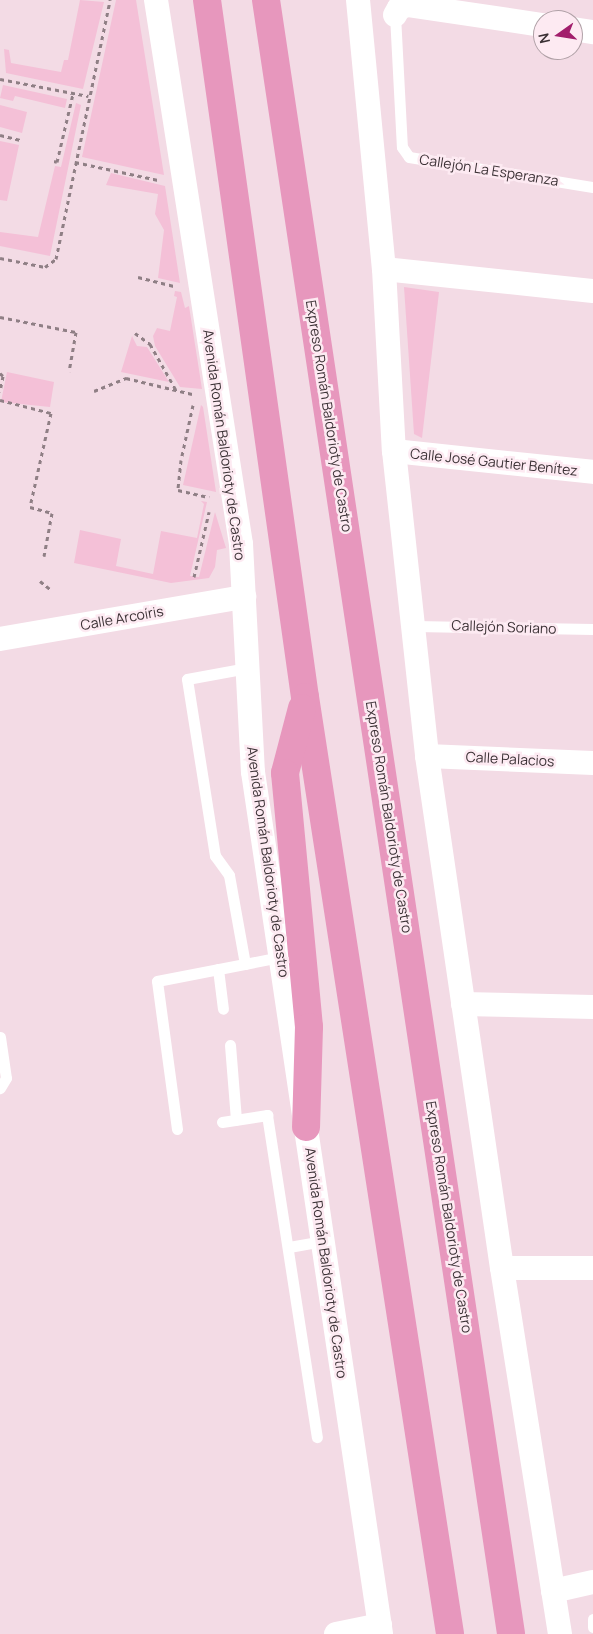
<!DOCTYPE html>
<meta charset="utf-8">
<style>
body{margin:0}
#map{position:relative;width:593px;height:1634px;overflow:hidden;background:#f3dbe5;font-family:Manrope,sans-serif}
div>[style]{position:absolute}
.green>*{inset:0;background:#f4c0d7}
.path>*{height:3px;margin-top:-1.5px;transform-origin:0;background:repeating-linear-gradient(90deg,#8f7f85 0 4px,transparent 0 8px)}
.service>*{height:11px;margin:-5.5px;padding:0 5.5px;transform-origin:5.5px;border-radius:5.5px;background:#fff}
.minor>*{height:24px;margin:-12px;padding:0 12px;transform-origin:12px;border-radius:12px;background:#fff}
.motorway>*{height:28px;margin:-14px;padding:0 14px;transform-origin:14px;border-radius:14px;background:#e797bd}
span{translate:-50% -50%;white-space:nowrap;text-align:center;line-height:1.15;-webkit-text-stroke:5px #fdeaf2;paint-order:stroke}
.street-label{font-size:14px;color:#3b3135}
.north{position:absolute;left:533px;top:10px;width:50px;height:50px;box-sizing:border-box;background:#fdeaf2;border:1px solid #afa0a6;border-radius:50%;rotate:257deg;font-size:14px;font-weight:700;line-height:20px;text-align:center;color:#3b3135}
.north::after{content:'';display:block;margin:auto;width:18px;height:22px;background:#a21e6c;clip-path:polygon(50% 0,100% 100%,50% 72%,0 100%)}
</style>
<div id="map">
<div class="green">
<i style="clip-path:polygon(80px 0,104px 2px,83px 89px,6px 73px,4px 49px,9px 50px,11px 63px,61px 72px,64px 60px,68px 60px)"></i>
<i style="clip-path:polygon(116px 0,136px 0,164px 175px,82px 157px)"></i>
<i style="clip-path:polygon(3px 85px,67px 99px,65px 108px,15px 96px,13px 101px,0 98px)"></i>
<i style="clip-path:polygon(76px 103px,81px 105px,50px 256px,0 246px,0 232px,38px 237px,55px 166px,61px 167px)"></i>
<i style="clip-path:polygon(0 105px,27px 112px,22px 133px,0 127px)"></i>
<i style="clip-path:polygon(0 141px,19px 145px,7px 201px,0 200px)"></i>
<i style="clip-path:polygon(111px 173px,165px 186px,180px 283px,158px 278px,164px 230px,155px 214px,158px 194px,106px 185px)"></i>
<i style="clip-path:polygon(404px 287px,439px 292px,422px 438px,414px 434px)"></i>
<i style="clip-path:polygon(175px 291px,181px 292px,185px 308px,189px 306px,202px 389px,180px 387px,155px 346px,153px 336px,157px 328px,170px 331px,177px 297px,174px 296px)"></i>
<i style="clip-path:polygon(132px 336px,137px 346px,147px 347px,169px 382px,121px 372px)"></i>
<i style="clip-path:polygon(7px 372px,54px 382px,50px 407px,1px 402px)"></i>
<i style="clip-path:polygon(201px 405px,203px 407px,216px 492px,183px 485px)"></i>
<i style="clip-path:polygon(201px 501px,207px 502px,190px 576px,199px 577px,215px 512px,226px 548px,217px 550px,215px 567px,209px 578px,171px 583px,74px 563px,80px 530px,121px 539px,116px 566px,153px 574px,161px 531px,197px 538px,204px 504px)"></i>
</div>
<div class="path">
<i style="left:0;top:79px;width:90px;rotate:10.9deg"></i>
<i style="left:0;top:135px;width:21px;rotate:14deg"></i>
<i style="left:54px;top:161px;width:3px;rotate:18deg"></i>
<i style="left:57px;top:162px;width:70px;rotate:-76.8deg"></i>
<i style="left:75px;top:162px;width:85px;rotate:12.2deg"></i>
<i style="left:0;top:258px;width:46px;rotate:11.3deg"></i>
<i style="left:45px;top:267px;width:14px;rotate:-36deg"></i>
<i style="left:56px;top:259px;width:265px;rotate:-78.2deg"></i>
<i style="left:138px;top:277px;width:38px;rotate:14deg"></i>
<i style="left:0;top:317px;width:77px;rotate:11.2deg"></i>
<i style="left:76px;top:332px;width:40px;rotate:100deg"></i>
<i style="left:135px;top:333px;width:19px;rotate:36deg"></i>
<i style="left:150px;top:344px;width:53px;rotate:60.5deg"></i>
<i style="left:0;top:373px;width:4px;rotate:45deg"></i>
<i style="left:3px;top:376px;width:16px;rotate:101deg"></i>
<i style="left:94px;top:391px;width:35px;rotate:-22deg"></i>
<i style="left:126px;top:378px;width:68px;rotate:13.6deg"></i>
<i style="left:0;top:400px;width:53px;rotate:14.3deg"></i>
<i style="left:51px;top:413px;width:96px;rotate:102.6deg"></i>
<i style="left:30px;top:507px;width:23px;rotate:15deg"></i>
<i style="left:52px;top:513px;width:44px;rotate:100.5deg"></i>
<i style="left:193px;top:405px;width:56px;rotate:102.3deg"></i>
<i style="left:181px;top:460px;width:30px;rotate:96deg"></i>
<i style="left:178px;top:490px;width:32px;rotate:13deg"></i>
<i style="left:194px;top:577px;width:67px;rotate:-77deg"></i>
<i style="left:40px;top:581px;width:13px;rotate:39deg"></i>
</div>
<div class="service">
<i style="left:395px;top:15px;width:132px;rotate:87deg"></i>
<i style="left:402px;top:147px;width:12px;rotate:55deg"></i>
<i style="left:409px;top:157px;width:186px;rotate:9.3deg"></i>
<i style="left:415px;top:626px;width:178px;rotate:1deg"></i>
<i style="left:245px;top:964px;width:90px;rotate:-100.2deg"></i>
<i style="left:229px;top:875px;width:24px;rotate:-126deg"></i>
<i style="left:215px;top:856px;width:179px;rotate:-99deg"></i>
<i style="left:187px;top:679px;width:61px;rotate:-10.4deg"></i>
<i style="left:218px;top:969px;width:40px;rotate:82.9deg"></i>
<i style="left:0;top:1037px;width:41px;rotate:81.7deg"></i>
<i style="left:6px;top:1078px;width:12px;rotate:121deg"></i>
<i style="left:230px;top:1045px;width:75px;rotate:85.4deg"></i>
<i style="left:222px;top:1122px;width:46px;rotate:-8.8deg"></i>
<i style="left:267px;top:1115px;width:326px;rotate:81.2deg"></i>
<i style="left:177px;top:1129px;width:149px;rotate:-97.7deg"></i>
<i style="left:157px;top:981px;width:126px;rotate:-11deg"></i>
<i style="left:289px;top:1247px;width:35px;rotate:-10deg"></i>
<i style="left:593px;top:1619px;width:8px;rotate:90deg"></i>
</div>
<div class="minor">
<i style="left:156px;top:0;width:551px;rotate:81.12deg"></i>
<i style="left:241px;top:544px;width:228px;rotate:87deg"></i>
<i style="left:253px;top:772px;width:871px;rotate:81.55deg"></i>
<i style="left:358px;top:0;width:270px;rotate:84.5deg"></i>
<i style="left:384px;top:269px;width:182px;rotate:86.9deg"></i>
<i style="left:394px;top:451px;width:307px;rotate:83.8deg"></i>
<i style="left:427px;top:756px;width:517px;rotate:81.67deg"></i>
<i style="left:502px;top:1268px;width:371px;rotate:81deg"></i>
<i style="left:395px;top:15px;width:8px;rotate:-60deg"></i>
<i style="left:399px;top:8px;width:9px;rotate:-21deg"></i>
<i style="left:407px;top:5px;width:137px;rotate:8.4deg"></i>
<i style="left:573px;top:29px;width:20px;rotate:9deg"></i>
<i style="left:384px;top:269px;width:210px;rotate:6deg"></i>
<i style="left:394px;top:451px;width:200px;rotate:6deg"></i>
<i style="left:0;top:639px;width:248px;rotate:-9.8deg"></i>
<i style="left:427px;top:756px;width:166px;rotate:2.4deg"></i>
<i style="left:463px;top:1004px;width:130px;rotate:1.3deg"></i>
<i style="left:502px;top:1268px;width:91px"></i>
<i style="left:553px;top:1591px;width:41px;rotate:-12.7deg"></i>
<i style="left:336px;top:1634px;width:45px;rotate:-11.6deg"></i>
</div>
<div class="motorway">
<i style="left:207px;top:0;width:704px;rotate:82deg"></i>
<i style="left:305px;top:697px;width:948px;rotate:81.2deg"></i>
<i style="left:266px;top:0;width:1652px;rotate:81.47deg"></i>
<i style="left:302px;top:708px;width:67px;rotate:104.7deg"></i>
<i style="left:285px;top:773px;width:255px;rotate:84.6deg"></i>
<i style="left:309px;top:1027px;width:100px;rotate:91.7deg"></i>
</div>
<div class="street-label">
<span style="left:489px;top:170px;rotate:9deg">Callejón La Esperanza</span>
<span style="left:329px;top:416px;rotate:81deg">Expreso Román Baldorioty de Castro</span>
<span style="left:224px;top:445px;rotate:82deg">Avenida Román Baldorioty de Castro</span>
<span style="left:494px;top:462px;rotate:6deg">Calle José Gautier Benítez</span>
<span style="left:122px;top:618px;rotate:-10deg">Calle Arcoíris</span>
<span style="left:504px;top:627px;rotate:2deg">Callejón Soriano</span>
<span style="left:510px;top:759px;rotate:3deg">Calle Palacios</span>
<span style="left:389px;top:817px;rotate:81deg">Expreso Román Baldorioty de Castro</span>
<span style="left:268px;top:862px;rotate:82deg">Avenida Román Baldorioty de Castro</span>
<span style="left:449px;top:1217px;rotate:81deg">Expreso Román Baldorioty de Castro</span>
<span style="left:326px;top:1263px;rotate:82deg">Avenida Román Baldorioty de Castro</span>
</div>
<div class="north">N</div>
</div>
